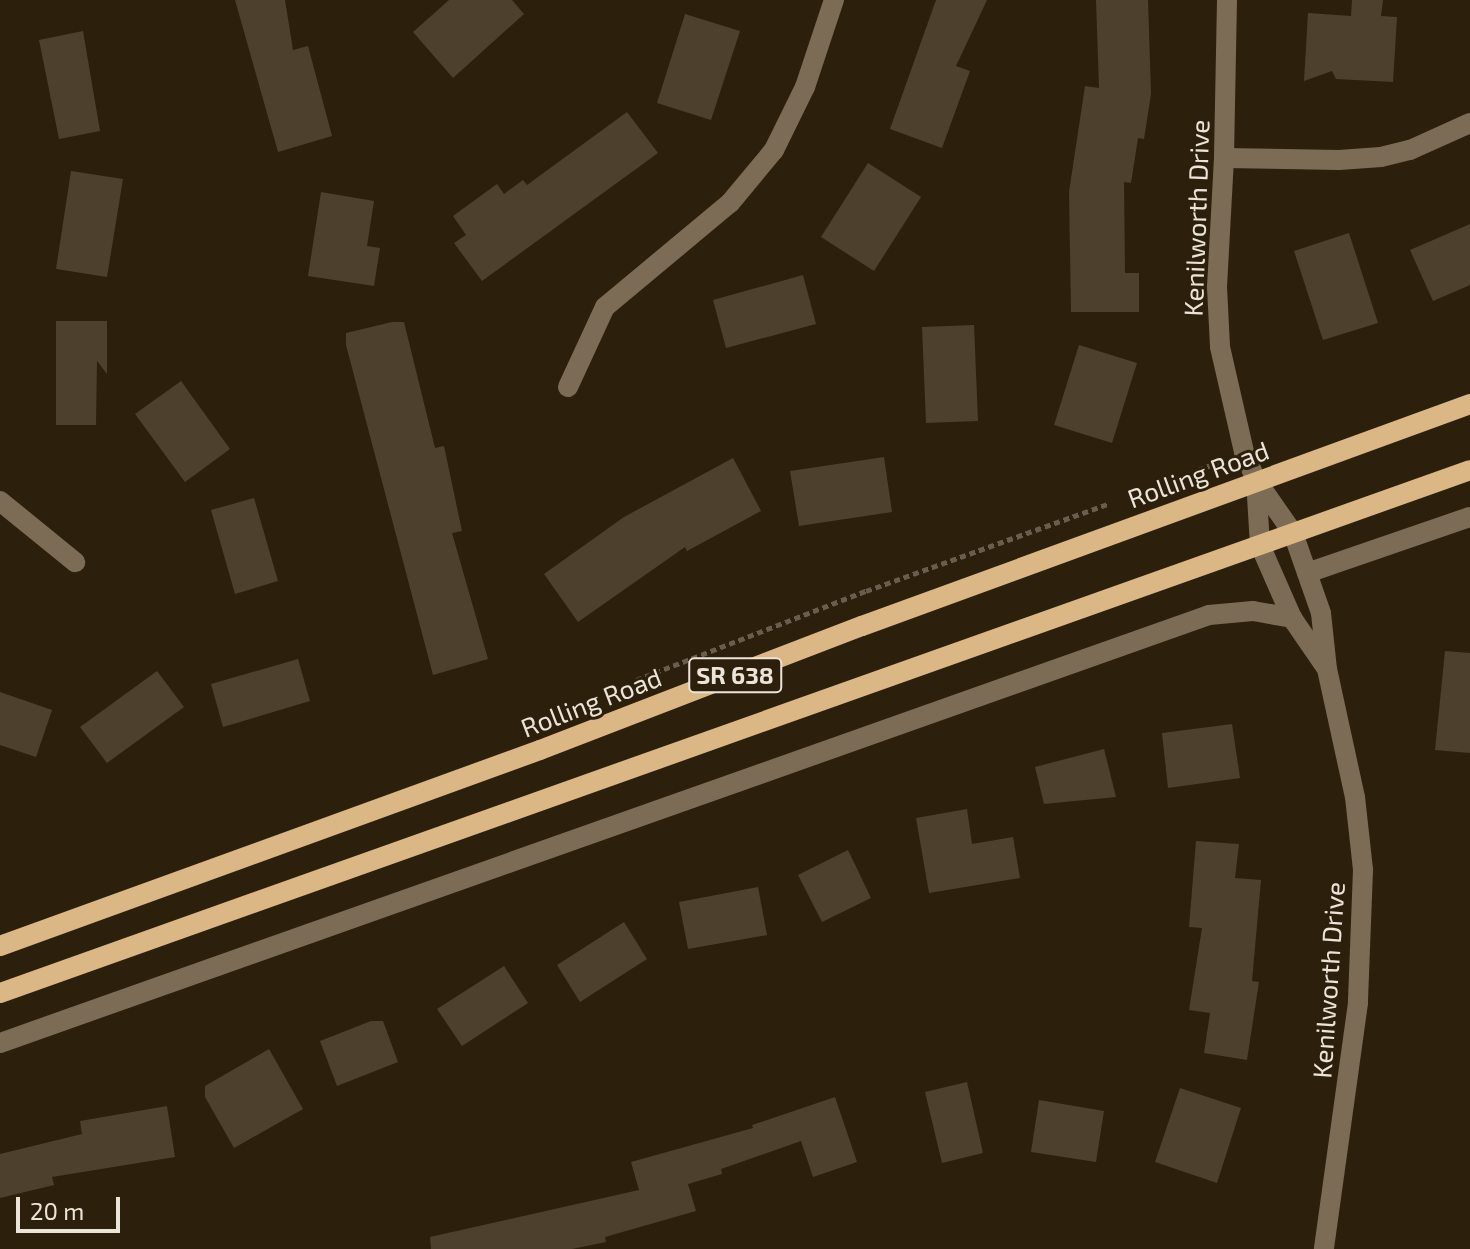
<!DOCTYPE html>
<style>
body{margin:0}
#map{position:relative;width:1470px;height:1249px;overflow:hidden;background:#2c200d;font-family:"Exo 2",sans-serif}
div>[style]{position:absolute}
.building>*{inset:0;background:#4d402d}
.path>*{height:5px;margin-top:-2.5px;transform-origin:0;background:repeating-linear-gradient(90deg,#695e4d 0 6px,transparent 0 10px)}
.minor>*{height:20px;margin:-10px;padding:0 10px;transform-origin:10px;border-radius:10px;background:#7d6c55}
.major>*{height:20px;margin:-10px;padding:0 10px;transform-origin:10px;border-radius:10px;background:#dab785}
span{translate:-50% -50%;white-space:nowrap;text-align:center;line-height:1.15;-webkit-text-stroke:6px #2c200d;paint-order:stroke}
.shield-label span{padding:2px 6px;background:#2c200d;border:2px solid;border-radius:6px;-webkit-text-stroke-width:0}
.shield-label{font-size:24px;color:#ede4d9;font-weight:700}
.street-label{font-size:26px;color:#ede4d9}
.scale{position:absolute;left:16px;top:1197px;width:104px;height:36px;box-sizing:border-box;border:4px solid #ede4d9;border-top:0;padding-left:10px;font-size:24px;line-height:28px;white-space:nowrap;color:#ede4d9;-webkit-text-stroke:6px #2c200d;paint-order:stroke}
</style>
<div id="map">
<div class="building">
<i style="clip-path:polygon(235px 0,285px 0,293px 50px,308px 46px,332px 136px,278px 152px)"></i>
<i style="clip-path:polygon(449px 0,512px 0,524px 14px,453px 78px,413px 32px)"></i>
<i style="clip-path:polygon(936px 0,987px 0,956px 66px,970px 71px,942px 148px,890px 129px)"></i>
<i style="clip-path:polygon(1096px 0,1148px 0,1151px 94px,1144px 139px,1138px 138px,1131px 183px,1124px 182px,1125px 273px,1139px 273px,1139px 312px,1071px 312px,1069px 192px,1085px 86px,1099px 88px)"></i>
<i style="clip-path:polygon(1352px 0,1383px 0,1381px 16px,1397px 17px,1393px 82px,1336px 79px,1332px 71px,1304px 81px,1308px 13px,1351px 16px)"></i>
<i style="clip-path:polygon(685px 14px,740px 31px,711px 120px,657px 103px)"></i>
<i style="clip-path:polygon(83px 31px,100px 131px,59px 139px,39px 40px)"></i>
<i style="clip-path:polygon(627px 112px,658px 153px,482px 281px,454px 243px,466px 235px,453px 216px,497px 184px,504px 194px,523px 180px,527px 185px)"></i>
<i style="clip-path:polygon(868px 163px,921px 197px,874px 271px,821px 237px)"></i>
<i style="clip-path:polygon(71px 171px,123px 179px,107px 277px,56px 269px)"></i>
<i style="clip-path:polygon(321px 192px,374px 201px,367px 246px,380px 248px,374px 286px,308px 276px)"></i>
<i style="clip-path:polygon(1470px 224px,1470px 285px,1433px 301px,1410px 250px)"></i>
<i style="clip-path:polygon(1349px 233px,1378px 323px,1323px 340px,1294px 251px)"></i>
<i style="clip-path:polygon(803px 275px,816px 324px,726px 348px,713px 300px)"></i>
<i style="clip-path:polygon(56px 321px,107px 321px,107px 374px,97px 361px,96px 425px,56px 425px)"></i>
<i style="clip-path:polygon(392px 322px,404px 322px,435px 448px,444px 446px,462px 531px,452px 533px,488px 659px,433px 675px,346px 345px,346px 333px)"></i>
<i style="clip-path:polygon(974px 325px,978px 421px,926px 423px,922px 327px)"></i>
<i style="clip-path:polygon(1079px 345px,1137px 363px,1112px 443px,1054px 425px)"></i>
<i style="clip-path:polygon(181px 381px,230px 449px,185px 482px,135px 414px)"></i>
<i style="clip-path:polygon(884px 457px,892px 512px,799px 526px,790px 471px)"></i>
<i style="clip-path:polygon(733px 458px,761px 511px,687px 551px,685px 547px,578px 622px,544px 574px,624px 517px)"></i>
<i style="clip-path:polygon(254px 498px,278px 581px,235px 594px,211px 510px)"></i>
<i style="clip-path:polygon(1445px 651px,1470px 653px,1470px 753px,1435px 750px)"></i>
<i style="clip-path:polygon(298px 659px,310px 701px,223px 727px,211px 684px)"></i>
<i style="clip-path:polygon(157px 671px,184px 707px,107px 763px,80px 727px)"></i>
<i style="clip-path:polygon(0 692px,52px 710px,36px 757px,0 745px)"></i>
<i style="clip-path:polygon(1232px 724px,1240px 778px,1168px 788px,1162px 733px)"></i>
<i style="clip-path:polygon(1104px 749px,1116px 797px,1044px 804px,1035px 767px)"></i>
<i style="clip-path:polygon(967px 809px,972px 844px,1013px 837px,1020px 878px,929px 893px,916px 818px)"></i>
<i style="clip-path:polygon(1196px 841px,1239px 844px,1235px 878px,1261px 880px,1252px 981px,1259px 982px,1247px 1060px,1204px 1053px,1210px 1013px,1189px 1010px,1202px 928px,1189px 927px)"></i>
<i style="clip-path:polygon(848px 850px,871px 898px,822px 922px,798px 875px)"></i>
<i style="clip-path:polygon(758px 887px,767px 935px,688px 949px,679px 902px)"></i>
<i style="clip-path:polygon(624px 922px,647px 959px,580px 1002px,557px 965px)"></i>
<i style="clip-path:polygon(504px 966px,528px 1003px,462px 1046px,437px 1009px)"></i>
<i style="clip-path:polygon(371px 1021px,383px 1021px,398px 1062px,337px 1086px,320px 1041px)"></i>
<i style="clip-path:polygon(269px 1049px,303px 1109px,234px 1148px,205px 1097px,205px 1086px)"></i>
<i style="clip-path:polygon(967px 1082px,983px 1153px,942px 1163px,925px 1092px)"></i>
<i style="clip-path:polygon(1180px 1088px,1241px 1108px,1217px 1183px,1155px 1162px)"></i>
<i style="clip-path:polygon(835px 1097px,857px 1162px,813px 1177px,801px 1141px,721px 1169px,722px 1174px,688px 1184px,696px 1211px,605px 1237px,606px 1242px,572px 1249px,431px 1249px,430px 1237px,639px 1190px,631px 1162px,753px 1128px,752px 1125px)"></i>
<i style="clip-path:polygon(1039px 1100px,1104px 1111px,1096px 1162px,1031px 1152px)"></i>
<i style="clip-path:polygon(167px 1106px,175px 1157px,52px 1177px,54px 1185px,0 1198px,0 1154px,82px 1134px,80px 1121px)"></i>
</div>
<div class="path">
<i style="left:1198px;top:470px;width:22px;rotate:-21deg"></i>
<i style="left:636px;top:680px;width:247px;rotate:-21.2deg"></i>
<i style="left:866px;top:591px;width:259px;rotate:-19.8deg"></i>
</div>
<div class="minor">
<i style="left:1227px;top:0;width:158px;rotate:91.1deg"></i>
<i style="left:1224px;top:158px;width:129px;rotate:93.1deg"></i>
<i style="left:1217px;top:287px;width:60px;rotate:87.1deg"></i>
<i style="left:1220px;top:347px;width:108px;rotate:77.1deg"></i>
<i style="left:1244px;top:452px;width:30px;rotate:67deg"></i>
<i style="left:1256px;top:480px;width:65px;rotate:55.1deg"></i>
<i style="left:1293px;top:533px;width:85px;rotate:70.7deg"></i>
<i style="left:1321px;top:613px;width:56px;rotate:83.9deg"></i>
<i style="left:1327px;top:669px;width:131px;rotate:77.7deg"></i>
<i style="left:1355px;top:797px;width:73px;rotate:83.7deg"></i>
<i style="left:1363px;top:870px;width:133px;rotate:92.2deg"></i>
<i style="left:1358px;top:1003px;width:248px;rotate:97.9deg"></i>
<i style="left:1224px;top:158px;width:115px;rotate:1deg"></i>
<i style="left:1339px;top:160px;width:42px;rotate:-4.1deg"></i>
<i style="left:1381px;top:157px;width:30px;rotate:-14deg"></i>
<i style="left:1410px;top:150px;width:66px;rotate:-24.2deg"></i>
<i style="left:568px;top:387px;width:88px;rotate:-65.2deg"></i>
<i style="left:605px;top:307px;width:163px;rotate:-39.8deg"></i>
<i style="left:730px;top:203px;width:69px;rotate:-50.3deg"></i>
<i style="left:774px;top:150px;width:70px;rotate:-63.8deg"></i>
<i style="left:805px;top:87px;width:92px;rotate:-71.6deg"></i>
<i style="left:1256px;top:480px;width:65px;rotate:86.5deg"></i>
<i style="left:1260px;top:545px;width:80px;rotate:66.3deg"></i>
<i style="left:1292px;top:618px;width:58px;rotate:55.5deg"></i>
<i style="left:0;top:501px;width:97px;rotate:39.1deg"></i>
<i style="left:1307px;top:573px;width:172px;rotate:-19deg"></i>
<i style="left:0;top:1043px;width:1283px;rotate:-19.49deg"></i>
<i style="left:1209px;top:615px;width:44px;rotate:-5.2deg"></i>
<i style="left:1253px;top:611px;width:40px;rotate:10deg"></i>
</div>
<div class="major">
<i style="left:0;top:946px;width:574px;rotate:-19.95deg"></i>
<i style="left:540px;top:750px;width:345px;rotate:-21.1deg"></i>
<i style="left:862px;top:626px;width:647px;rotate:-20.06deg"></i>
<i style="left:0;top:993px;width:1560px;rotate:-19.58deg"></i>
</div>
<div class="shield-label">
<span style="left:735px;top:675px">SR 638</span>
</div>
<div class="street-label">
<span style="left:1196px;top:218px;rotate:-88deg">Kenilworth Drive</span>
<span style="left:1198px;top:474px;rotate:-20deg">Rolling Road</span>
<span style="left:591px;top:702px;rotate:-21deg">Rolling Road</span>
<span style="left:1328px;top:980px;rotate:-86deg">Kenilworth Drive</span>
</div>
<div class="scale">20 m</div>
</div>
